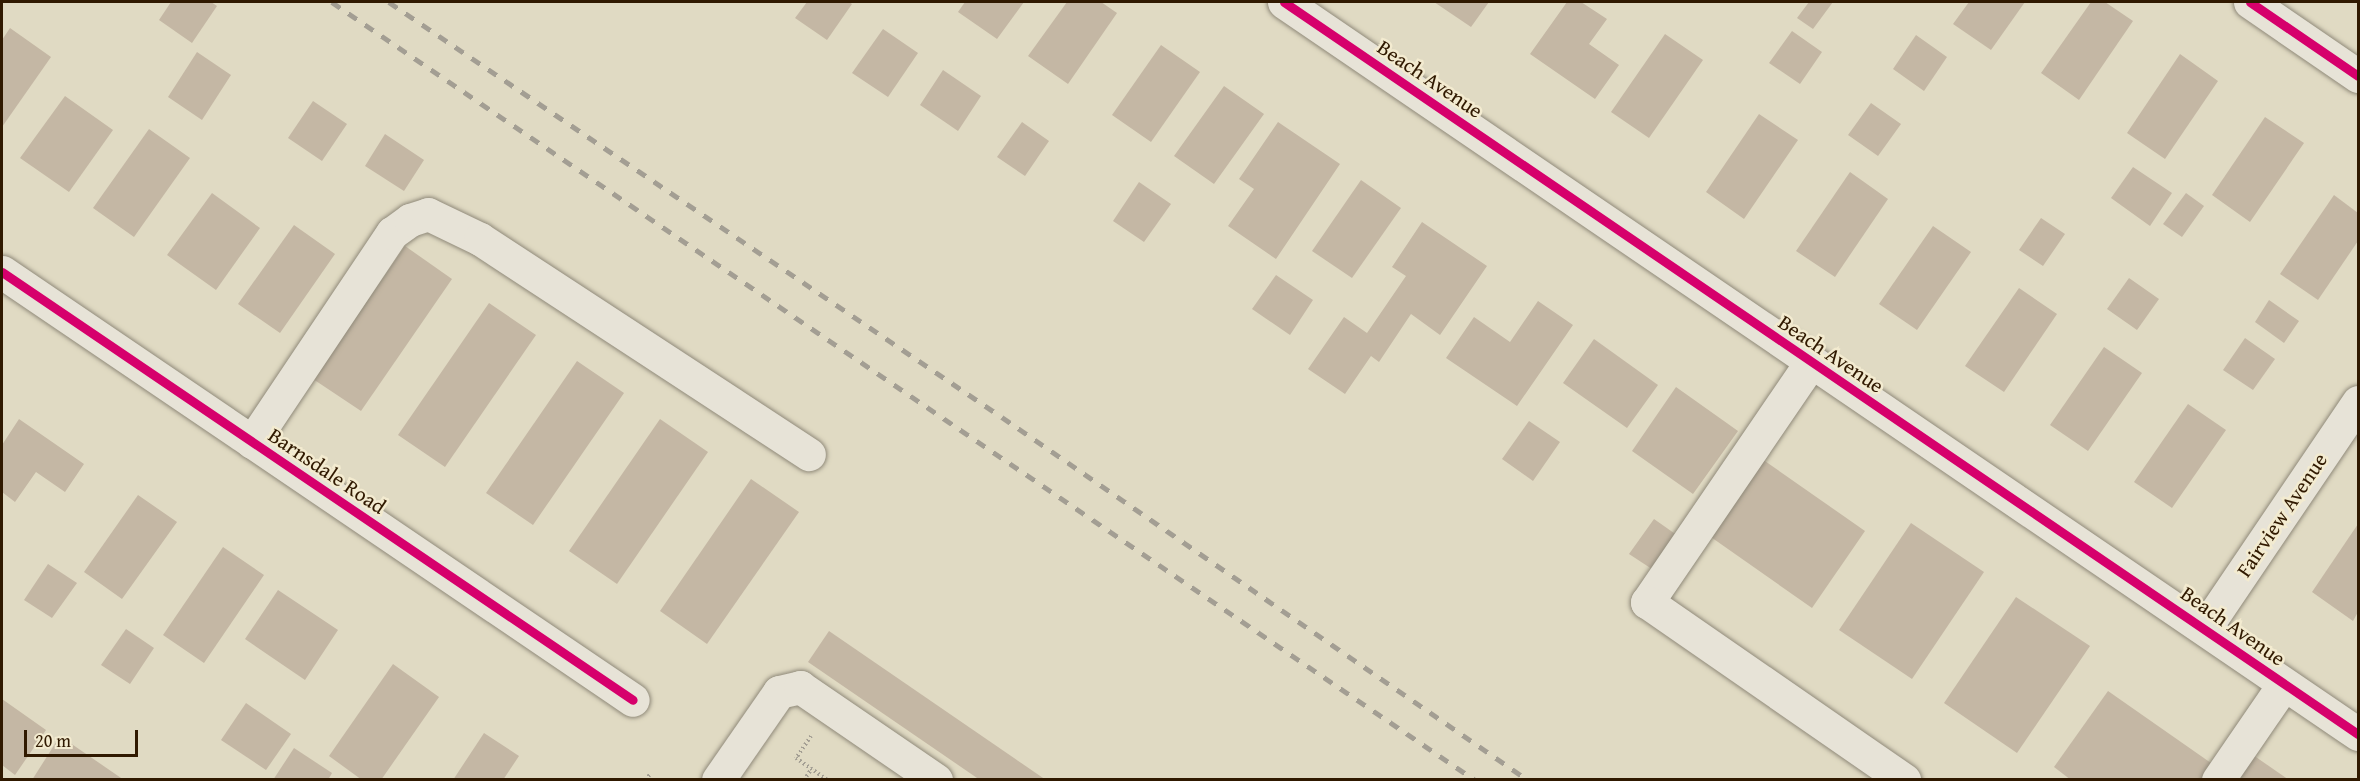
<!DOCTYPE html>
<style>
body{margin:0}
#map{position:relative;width:2360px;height:781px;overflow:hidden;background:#e0dac3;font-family:"Gentium Book Plus",serif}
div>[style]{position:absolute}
.building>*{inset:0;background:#c4b7a4}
.path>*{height:4px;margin-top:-2px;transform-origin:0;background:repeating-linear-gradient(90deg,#a39e93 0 1.5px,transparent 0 4.5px)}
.roads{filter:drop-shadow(0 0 2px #908a7a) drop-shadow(0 0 2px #908a7a)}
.minor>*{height:33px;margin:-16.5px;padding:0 16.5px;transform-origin:16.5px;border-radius:16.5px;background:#e7e3d7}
.rail>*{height:4.5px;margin-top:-2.25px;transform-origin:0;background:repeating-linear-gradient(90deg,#a39e93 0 10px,transparent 0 20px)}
.cycleway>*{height:9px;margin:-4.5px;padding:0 4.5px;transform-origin:4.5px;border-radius:4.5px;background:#d6006c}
span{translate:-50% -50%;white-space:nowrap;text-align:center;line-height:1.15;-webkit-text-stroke:5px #f3ebd0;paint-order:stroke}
.street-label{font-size:21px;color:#301900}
.frame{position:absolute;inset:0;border:3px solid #301900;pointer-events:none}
.scale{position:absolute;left:24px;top:730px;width:114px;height:27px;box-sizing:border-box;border:3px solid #301900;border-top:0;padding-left:8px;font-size:18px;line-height:21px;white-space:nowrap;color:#301900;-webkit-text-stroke:4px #f3ebd0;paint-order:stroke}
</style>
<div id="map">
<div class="building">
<i style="clip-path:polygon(171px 2px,211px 2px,217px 6px,192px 43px,159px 20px)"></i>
<i style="clip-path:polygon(807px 2px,849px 2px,852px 4px,827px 40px,795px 18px)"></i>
<i style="clip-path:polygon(965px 2px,1024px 2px,997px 39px,958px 12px)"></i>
<i style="clip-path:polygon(1067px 2px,1101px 2px,1117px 13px,1068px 84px,1028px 56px)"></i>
<i style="clip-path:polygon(1434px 2px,1489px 2px,1471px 27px)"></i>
<i style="clip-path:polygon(1567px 2px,1581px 2px,1607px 19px,1589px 44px,1619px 65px,1595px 99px,1530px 54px)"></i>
<i style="clip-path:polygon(1809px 2px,1833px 2px,1813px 29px,1797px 18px)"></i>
<i style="clip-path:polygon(1969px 2px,2025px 2px,1991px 50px,1953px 24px)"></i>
<i style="clip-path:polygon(2091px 2px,2105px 2px,2133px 21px,2079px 100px,2041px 73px)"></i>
<i style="clip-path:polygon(10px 28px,51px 57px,2px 127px,2px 40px)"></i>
<i style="clip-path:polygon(883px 29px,918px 53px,888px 97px,852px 73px)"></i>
<i style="clip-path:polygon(1792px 31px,1822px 52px,1800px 84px,1769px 63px)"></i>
<i style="clip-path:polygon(1665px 34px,1703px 60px,1649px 138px,1611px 112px)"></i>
<i style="clip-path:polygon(1916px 35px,1947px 57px,1924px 91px,1893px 69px)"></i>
<i style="clip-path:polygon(1161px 45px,1200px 72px,1151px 142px,1112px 115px)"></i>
<i style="clip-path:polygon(197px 52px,231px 75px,202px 120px,168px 97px)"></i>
<i style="clip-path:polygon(2180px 54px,2218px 81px,2165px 159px,2127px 133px)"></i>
<i style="clip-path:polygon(943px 70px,981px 96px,958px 131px,920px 105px)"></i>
<i style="clip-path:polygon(1224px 86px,1264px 114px,1214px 184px,1174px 156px)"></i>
<i style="clip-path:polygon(65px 96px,113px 130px,69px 192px,20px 158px)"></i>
<i style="clip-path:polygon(313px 101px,347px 124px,322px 161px,288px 138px)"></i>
<i style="clip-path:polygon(1871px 103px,1901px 124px,1878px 156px,1848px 135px)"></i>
<i style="clip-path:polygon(1759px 114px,1798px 140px,1744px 219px,1706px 192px)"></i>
<i style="clip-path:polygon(2265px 117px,2304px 143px,2250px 222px,2212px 195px)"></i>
<i style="clip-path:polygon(1022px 122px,1049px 141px,1025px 176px,997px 157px)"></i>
<i style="clip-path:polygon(1278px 122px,1340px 164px,1276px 259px,1228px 226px,1254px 189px,1239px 179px)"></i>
<i style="clip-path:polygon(149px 129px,190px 158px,134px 237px,93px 208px)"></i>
<i style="clip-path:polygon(385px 134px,424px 160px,404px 191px,365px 166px)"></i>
<i style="clip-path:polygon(2133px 167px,2172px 193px,2150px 226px,2111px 198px)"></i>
<i style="clip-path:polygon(1850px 172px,1888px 199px,1835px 277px,1796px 251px)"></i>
<i style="clip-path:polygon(1361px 180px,1401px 208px,1352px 278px,1312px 251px)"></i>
<i style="clip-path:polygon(1139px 182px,1171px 204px,1144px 242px,1113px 221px)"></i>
<i style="clip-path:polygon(212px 193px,260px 228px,216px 290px,167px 255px)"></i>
<i style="clip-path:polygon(2186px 193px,2204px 206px,2182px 237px,2163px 224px)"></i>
<i style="clip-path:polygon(2334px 195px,2358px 213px,2358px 241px,2318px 300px,2280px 274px)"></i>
<i style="clip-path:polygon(2041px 218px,2065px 234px,2043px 266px,2019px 250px)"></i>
<i style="clip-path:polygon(1422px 222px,1487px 266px,1440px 335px,1411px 314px,1379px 362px,1371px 356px,1345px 394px,1308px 369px,1344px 317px,1367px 333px,1406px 276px,1392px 267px)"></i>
<i style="clip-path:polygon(294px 225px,335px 254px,280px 333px,238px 304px)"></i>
<i style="clip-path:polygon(1933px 226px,1971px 252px,1917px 330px,1879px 304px)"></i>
<i style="clip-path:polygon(405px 246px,452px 279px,361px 411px,313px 379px)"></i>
<i style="clip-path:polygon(1276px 275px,1313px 300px,1290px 335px,1252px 309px)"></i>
<i style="clip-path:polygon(2129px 278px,2159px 299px,2137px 330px,2107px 309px)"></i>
<i style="clip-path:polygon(2019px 288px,2057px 314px,2004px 392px,1965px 366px)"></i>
<i style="clip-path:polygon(2269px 300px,2299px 321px,2284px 343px,2255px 322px)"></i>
<i style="clip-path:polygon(1538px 301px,1573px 325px,1517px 406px,1446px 358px,1474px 317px,1510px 342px)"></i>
<i style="clip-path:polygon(489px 303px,536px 335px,445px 467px,398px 435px)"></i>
<i style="clip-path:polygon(2245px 338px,2275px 359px,2253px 390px,2223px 370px)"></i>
<i style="clip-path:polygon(1594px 339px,1658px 385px,1627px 428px,1563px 383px)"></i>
<i style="clip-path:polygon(2104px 347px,2142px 373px,2088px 451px,2050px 425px)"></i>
<i style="clip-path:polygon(577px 361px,624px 393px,533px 525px,486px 493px)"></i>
<i style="clip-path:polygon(1676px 387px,1738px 431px,1693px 494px,1632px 451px)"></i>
<i style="clip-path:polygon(2188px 404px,2226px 430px,2172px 508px,2134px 482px)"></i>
<i style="clip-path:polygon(19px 419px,84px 464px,65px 492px,36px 472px,15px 502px,2px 492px,2px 445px)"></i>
<i style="clip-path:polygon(660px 419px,708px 452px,617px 584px,569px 551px)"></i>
<i style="clip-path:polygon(1529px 421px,1560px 442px,1533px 481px,1502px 459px)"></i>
<i style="clip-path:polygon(1762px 459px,1865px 531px,1812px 608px,1708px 535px)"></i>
<i style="clip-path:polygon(751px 479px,799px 512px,707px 644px,660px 611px)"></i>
<i style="clip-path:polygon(138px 495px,177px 522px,122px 599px,84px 572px)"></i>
<i style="clip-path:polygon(1654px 519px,1681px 538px,1658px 573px,1629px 554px)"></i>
<i style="clip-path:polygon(1911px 523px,1984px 572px,1912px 679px,1839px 630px)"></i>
<i style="clip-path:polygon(2358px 524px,2358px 612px,2353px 621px,2312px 592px)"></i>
<i style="clip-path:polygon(223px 547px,264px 575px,204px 663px,163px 635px)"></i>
<i style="clip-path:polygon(48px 564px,77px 583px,52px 618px,24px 600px)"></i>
<i style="clip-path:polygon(278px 590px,338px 630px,305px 680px,245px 639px)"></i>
<i style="clip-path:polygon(2016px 597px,2090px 646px,2017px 753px,1944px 703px)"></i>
<i style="clip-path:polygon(126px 629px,154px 648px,130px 684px,101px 665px)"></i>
<i style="clip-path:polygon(829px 631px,1046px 780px,980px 780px,808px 662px)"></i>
<i style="clip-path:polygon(393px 664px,439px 697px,381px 780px,362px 780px,329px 756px)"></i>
<i style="clip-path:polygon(2108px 691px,2211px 763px,2200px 780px,2071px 780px,2054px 767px)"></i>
<i style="clip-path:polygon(2px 699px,46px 730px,15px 775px,2px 765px)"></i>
<i style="clip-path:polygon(246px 703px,291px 734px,266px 770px,221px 740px)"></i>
<i style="clip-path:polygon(484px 733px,519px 756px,503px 780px,453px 780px)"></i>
<i style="clip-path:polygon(60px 736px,124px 780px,32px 780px)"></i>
<i style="clip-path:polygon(294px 748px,332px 773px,328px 780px,273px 780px)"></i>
<i style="clip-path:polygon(2253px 755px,2289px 780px,2236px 780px)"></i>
</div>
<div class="path">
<i style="left:811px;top:736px;width:27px;rotate:124deg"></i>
<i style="left:796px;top:758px;width:39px;rotate:35deg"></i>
<i style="left:646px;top:780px;width:7px;rotate:-56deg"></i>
<i style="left:804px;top:780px;width:14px;rotate:-56deg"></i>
</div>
<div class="roads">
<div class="minor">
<i style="left:1284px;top:2px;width:1300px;rotate:34.28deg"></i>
<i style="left:2250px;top:2px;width:131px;rotate:34.4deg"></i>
<i style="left:2px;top:272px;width:762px;rotate:34.15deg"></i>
<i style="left:1811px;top:362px;width:291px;rotate:124.3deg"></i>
<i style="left:1647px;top:602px;width:313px;rotate:34.7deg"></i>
<i style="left:252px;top:442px;width:252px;rotate:-56.2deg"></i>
<i style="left:392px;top:233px;width:22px;rotate:-36deg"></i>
<i style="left:410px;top:220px;width:19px;rotate:-18deg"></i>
<i style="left:428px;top:214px;width:58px;rotate:25.7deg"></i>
<i style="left:480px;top:239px;width:393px;rotate:33.2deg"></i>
<i style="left:2205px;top:628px;width:273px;rotate:-55.9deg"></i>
<i style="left:718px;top:780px;width:107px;rotate:-55.3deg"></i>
<i style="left:779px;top:692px;width:22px;rotate:-13deg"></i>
<i style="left:800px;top:687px;width:165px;rotate:34.4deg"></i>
<i style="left:2218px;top:780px;width:116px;rotate:-55.5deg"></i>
</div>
</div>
<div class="rail">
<i style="left:332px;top:2px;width:1383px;rotate:34.24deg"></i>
<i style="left:389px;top:2px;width:740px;rotate:34.1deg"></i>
<i style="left:1002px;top:417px;width:639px;rotate:34.61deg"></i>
</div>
<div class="cycleway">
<i style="left:1284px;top:2px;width:1300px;rotate:34.28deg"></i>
<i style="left:2250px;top:2px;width:131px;rotate:34.4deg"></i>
<i style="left:2px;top:272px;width:762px;rotate:34.15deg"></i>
</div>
<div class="street-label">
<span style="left:1430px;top:79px;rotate:34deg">Beach Avenue</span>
<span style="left:1831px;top:354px;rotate:34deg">Beach Avenue</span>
<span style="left:327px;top:471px;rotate:34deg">Barnsdale Road</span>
<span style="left:2282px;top:515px;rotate:-56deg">Fairview Avenue</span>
<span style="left:2233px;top:626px;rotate:35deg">Beach Avenue</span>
</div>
<div class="frame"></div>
<div class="scale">20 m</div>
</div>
